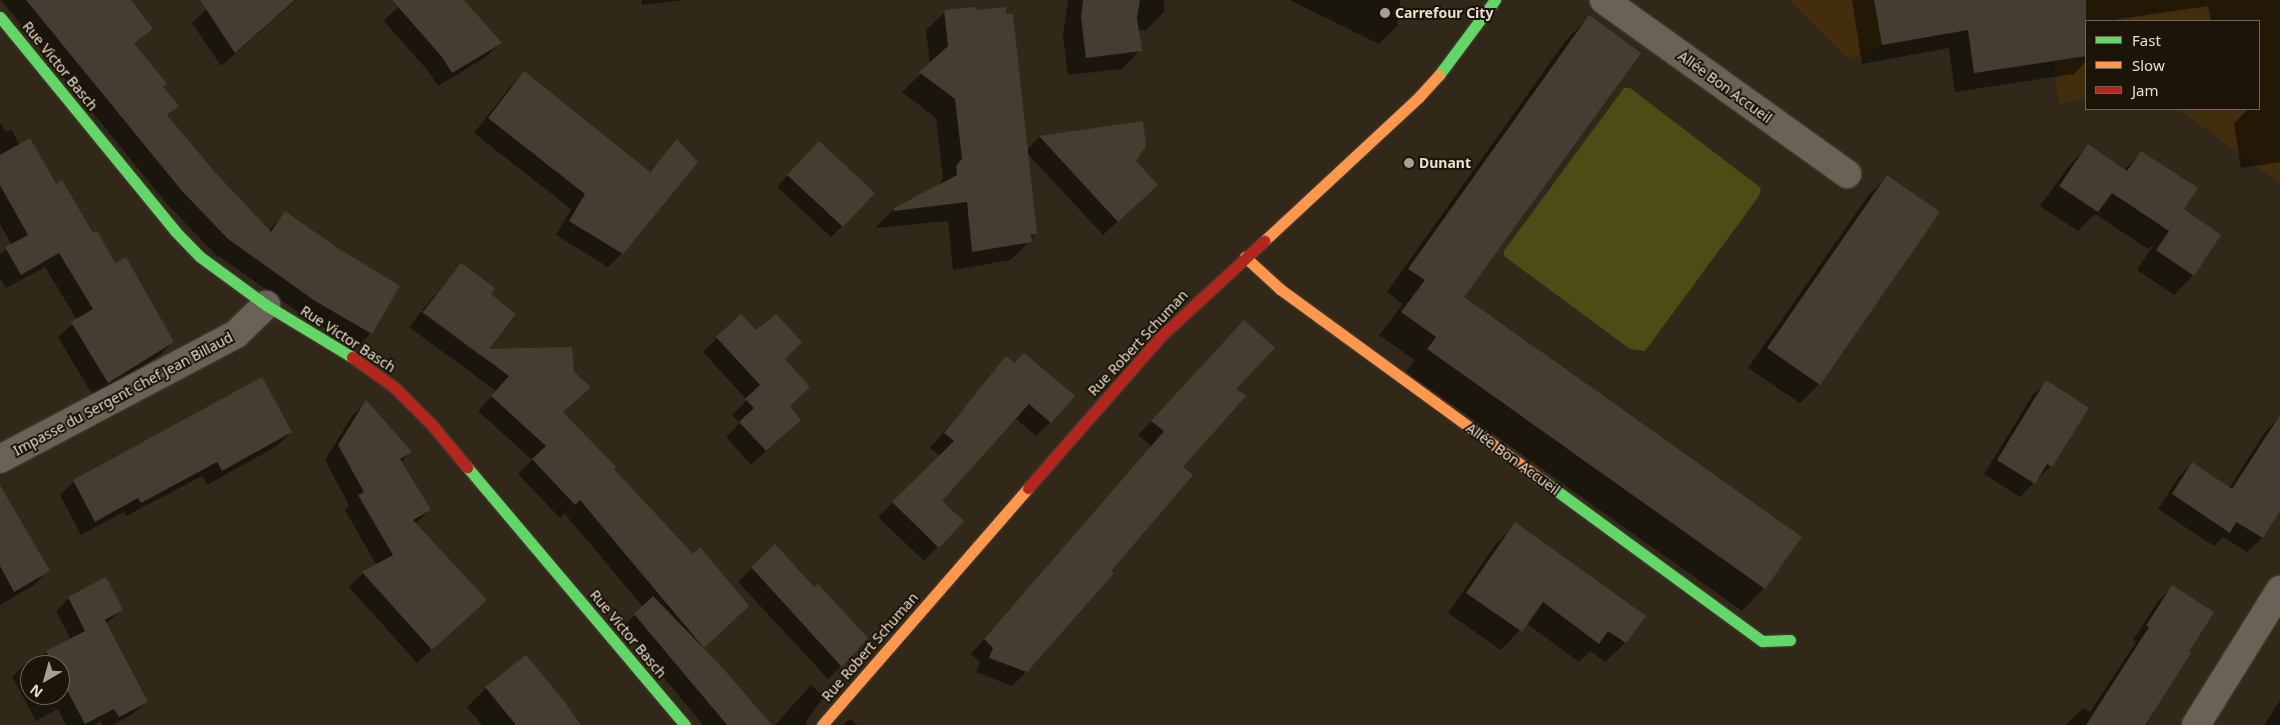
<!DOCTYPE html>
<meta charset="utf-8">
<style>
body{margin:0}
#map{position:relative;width:2280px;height:725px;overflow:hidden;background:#32281a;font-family:"Noto Sans",sans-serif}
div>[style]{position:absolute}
.built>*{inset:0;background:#422d0d}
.green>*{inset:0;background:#4d4c15}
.shadow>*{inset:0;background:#0007}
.building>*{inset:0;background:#453d31}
.roads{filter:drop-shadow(0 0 1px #4b4238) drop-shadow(0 0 1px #4b4238)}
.street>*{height:28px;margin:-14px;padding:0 14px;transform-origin:14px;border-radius:14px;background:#696256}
.fast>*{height:11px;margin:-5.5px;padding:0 5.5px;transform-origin:5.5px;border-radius:5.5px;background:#63d668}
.slow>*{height:11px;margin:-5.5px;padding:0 5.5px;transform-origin:5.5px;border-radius:5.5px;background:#ff974d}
.jam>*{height:11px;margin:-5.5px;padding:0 5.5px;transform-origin:5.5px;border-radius:5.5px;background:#b3261e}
.dots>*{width:14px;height:14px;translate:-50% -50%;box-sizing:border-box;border:2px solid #1c1409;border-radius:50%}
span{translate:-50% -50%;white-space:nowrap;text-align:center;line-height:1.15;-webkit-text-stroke:4px #1c1409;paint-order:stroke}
.poi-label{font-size:14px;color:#eadecf;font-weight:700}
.left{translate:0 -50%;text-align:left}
.street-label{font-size:14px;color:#eadecf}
.legend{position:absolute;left:2085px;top:20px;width:175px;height:90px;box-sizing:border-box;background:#1c1409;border:1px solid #6e6558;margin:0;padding:6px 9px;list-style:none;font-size:15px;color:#eadecf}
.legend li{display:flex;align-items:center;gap:10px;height:25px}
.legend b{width:25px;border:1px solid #6e6558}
.north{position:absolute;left:20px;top:655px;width:50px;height:50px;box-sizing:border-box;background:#1c1409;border:1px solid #6e6558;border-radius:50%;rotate:218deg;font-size:14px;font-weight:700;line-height:20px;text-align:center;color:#eadecf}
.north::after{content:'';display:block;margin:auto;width:18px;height:22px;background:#aa9e90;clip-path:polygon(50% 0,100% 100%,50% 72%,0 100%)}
</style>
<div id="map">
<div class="built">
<i style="clip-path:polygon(1789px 0,2280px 0,2280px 184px,2178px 109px,2259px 109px,2259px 21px,2086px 21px,2086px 97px,2059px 104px,2054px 62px,1974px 73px,1968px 30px,1882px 45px,1848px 59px)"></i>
</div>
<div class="green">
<i style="clip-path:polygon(1624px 88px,1630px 88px,1761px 188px,1759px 196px,1645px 351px,1630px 349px,1504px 256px,1504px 251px)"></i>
</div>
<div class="shadow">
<i style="clip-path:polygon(1px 0,105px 0,162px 88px,177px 106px,167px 116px,212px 171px,269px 231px,285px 213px,335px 248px,399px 286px,371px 333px,357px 347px,301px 314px,214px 253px,168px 205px)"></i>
<i style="clip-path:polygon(216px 0,296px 0,221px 66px,192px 23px)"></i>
<i style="clip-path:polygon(405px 0,462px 0,500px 43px,486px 57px,438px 86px,428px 71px,384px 21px)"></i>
<i style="clip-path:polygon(641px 0,684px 0,642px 5px)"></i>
<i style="clip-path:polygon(1068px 0,1164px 0,1164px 12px,1146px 30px,1137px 30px,1140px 50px,1122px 69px,1068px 75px,1063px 36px)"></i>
<i style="clip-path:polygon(1290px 0,1400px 0,1397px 26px,1379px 44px)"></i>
<i style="clip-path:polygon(1852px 0,2280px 0,2280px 162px,2241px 168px,2234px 123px,2248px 109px,2259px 109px,2259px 21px,2211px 21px,2208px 6px,2106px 21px,2086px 21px,2086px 61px,2074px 74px,1955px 92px,1949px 48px,1862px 64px)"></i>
<i style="clip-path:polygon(1004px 8px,1027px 150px,1039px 137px,1142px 123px,1134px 161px,1142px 199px,1103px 235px,1027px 153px,1036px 234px,1011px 260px,953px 270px,948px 221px,875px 228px,894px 209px,938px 186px,943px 179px,936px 118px,902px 92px,930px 65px,926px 30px,945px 12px)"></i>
<i style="clip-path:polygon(1589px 17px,1463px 297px,1764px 588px,1742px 611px,1406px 372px,1415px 360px,1379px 335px,1403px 304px,1387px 292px,1566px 40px)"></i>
<i style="clip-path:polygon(524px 73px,648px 173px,677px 141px,622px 253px,608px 267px,556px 235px,571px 209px,474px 133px,510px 87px)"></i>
<i style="clip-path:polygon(0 122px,6px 132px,11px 129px,20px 145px,55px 186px,173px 342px,159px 356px,93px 396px,58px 337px,77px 320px,45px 267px,6px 288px,0 278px,0 254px,12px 245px,0 224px)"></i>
<i style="clip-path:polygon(2088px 146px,2124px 170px,2141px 153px,2178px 215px,2184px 211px,2193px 275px,2174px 295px,2137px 270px,2154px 244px,2148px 249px,2095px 214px,2078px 231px,2040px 206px,2069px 166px)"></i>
<i style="clip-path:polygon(807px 154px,842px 226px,831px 237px,777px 187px)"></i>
<i style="clip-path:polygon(1887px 177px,1819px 384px,1800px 403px,1748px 368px,1868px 196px)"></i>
<i style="clip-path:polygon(462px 264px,489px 295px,486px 350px,562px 413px,613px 469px,733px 620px,702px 649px,770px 725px,703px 725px,622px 627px,643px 607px,565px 514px,560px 518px,518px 474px,532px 460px,478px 411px,496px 391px,409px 327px,421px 312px,482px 357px,482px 354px,422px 310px)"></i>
<i style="clip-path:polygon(756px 332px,783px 359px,789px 407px,785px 434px,751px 465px,726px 437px,740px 423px,732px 415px,747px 400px,703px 352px,717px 338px)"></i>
<i style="clip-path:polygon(1231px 335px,1234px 389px,1181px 467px,1026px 672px,1012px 686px,976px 672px,980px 662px,971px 654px,1151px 446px,1138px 435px)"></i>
<i style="clip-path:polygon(1007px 358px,1050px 422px,1036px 436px,1015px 418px,940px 501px,962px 521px,924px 561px,878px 517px,940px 456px,930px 448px)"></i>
<i style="clip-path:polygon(2046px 382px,2051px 466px,2020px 497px,1984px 474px,2032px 396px)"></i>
<i style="clip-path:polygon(366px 402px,410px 452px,401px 462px,429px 510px,415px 524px,471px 614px,417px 663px,349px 587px,363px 573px,377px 566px,345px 510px,349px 505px,325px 460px,352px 416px)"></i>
<i style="clip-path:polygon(2279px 418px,2280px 509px,2262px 538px,2247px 552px,2223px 537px,2214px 546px,2158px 509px,2178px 478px,2192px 463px,2229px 488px,2265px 432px)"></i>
<i style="clip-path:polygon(291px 432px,277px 446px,207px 485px,202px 476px,126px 516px,124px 512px,81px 535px,60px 495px,74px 481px)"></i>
<i style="clip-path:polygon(0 520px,48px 571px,34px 585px,0 605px)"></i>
<i style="clip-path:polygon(1515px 524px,1644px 616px,1625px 643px,1605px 662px,1590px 651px,1579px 662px,1526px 623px,1501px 650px,1448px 613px,1496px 544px)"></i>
<i style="clip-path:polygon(752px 568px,841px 666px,828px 679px,738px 582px)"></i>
<i style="clip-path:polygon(2172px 587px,2133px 725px,2066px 725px,2083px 708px,2090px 712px,2136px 642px,2133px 640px,2158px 601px)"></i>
<i style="clip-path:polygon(evenodd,69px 598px,121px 610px,106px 624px,146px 702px,133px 714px,113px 725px,103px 725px,101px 721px,94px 725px,66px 725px,58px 709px,36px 721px,12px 677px,25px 664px,71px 640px,56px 611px,69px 598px,30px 665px,60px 665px,60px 695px,30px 695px,30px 665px)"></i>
<i style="clip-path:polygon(811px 685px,824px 697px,806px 721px,806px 725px,775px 725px)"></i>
<i style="clip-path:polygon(486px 688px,580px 725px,482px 725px,467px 707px)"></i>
<i style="clip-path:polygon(2280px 700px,2280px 725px,2264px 725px)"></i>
<i style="clip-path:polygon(850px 719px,857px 725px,843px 725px)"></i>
</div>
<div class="building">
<i style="clip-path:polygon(26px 0,131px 0,153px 29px,134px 43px,167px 84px,163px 87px,179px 106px,167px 115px,213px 170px,271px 232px,285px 211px,336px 247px,400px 286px,372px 334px,315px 301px,228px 239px,182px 191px)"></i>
<i style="clip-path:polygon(200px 0,295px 0,235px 53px)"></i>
<i style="clip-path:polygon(392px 0,464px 0,502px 43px,452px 73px,442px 57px)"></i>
<i style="clip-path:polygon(1083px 0,1140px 0,1137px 18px,1142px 51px,1086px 58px,1081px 17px)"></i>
<i style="clip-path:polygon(1874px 0,2086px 0,2086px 56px,1974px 73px,1968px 30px,1882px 45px)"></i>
<i style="clip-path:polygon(976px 7px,976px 10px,1006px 7px,1006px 14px,1013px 14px,1037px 234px,1031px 235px,1032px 242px,972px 252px,967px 202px,894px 211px,894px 208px,957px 175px,956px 166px,962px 159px,955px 99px,919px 72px,948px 46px,944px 10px)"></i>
<i style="clip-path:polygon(1589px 15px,1641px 53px,1464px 297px,1802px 537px,1765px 589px,1427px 349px,1436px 337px,1401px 312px,1425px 280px,1408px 269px)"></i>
<i style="clip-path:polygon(524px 71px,650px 172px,677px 139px,698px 162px,623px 254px,569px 221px,585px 194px,488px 118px)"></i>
<i style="clip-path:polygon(1143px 121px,1146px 146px,1136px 161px,1158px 185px,1118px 222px,1039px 136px)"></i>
<i style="clip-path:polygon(30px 138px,56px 184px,62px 180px,93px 233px,97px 231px,115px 263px,126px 257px,174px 342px,108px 383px,71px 322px,93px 309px,59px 253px,21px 275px,5px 247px,28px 235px,0 185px,0 155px)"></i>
<i style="clip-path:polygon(819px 141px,875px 193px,843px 227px,787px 175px)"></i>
<i style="clip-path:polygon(2088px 144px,2127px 171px,2141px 151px,2198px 188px,2169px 231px,2112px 193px,2098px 212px,2059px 186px)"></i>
<i style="clip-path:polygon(1887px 175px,1940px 212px,1820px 385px,1767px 348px)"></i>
<i style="clip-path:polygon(2184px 209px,2221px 235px,2194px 276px,2156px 250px)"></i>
<i style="clip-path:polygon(461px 263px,495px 288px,491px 294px,516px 314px,489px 349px,572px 347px,574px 372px,591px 387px,563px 412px,616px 467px,614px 469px,693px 554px,700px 547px,749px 606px,704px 648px,580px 500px,575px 505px,532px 459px,546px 446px,491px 396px,509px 376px,423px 312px)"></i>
<i style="clip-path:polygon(741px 314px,756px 330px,776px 314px,802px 342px,785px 359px,810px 387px,790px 406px,801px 420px,766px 451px,739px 422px,754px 408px,745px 399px,760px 385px,716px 337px)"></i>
<i style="clip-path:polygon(1244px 320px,1275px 348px,1236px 389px,1246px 396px,1183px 467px,1193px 475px,1111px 571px,1114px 573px,1027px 672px,989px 658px,993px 648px,984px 639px,1164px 431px,1151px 421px)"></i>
<i style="clip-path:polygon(1024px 353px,1075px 396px,1051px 423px,1029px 404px,942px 501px,964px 521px,939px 548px,892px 502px,954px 441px,944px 433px,1006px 356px,1014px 363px)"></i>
<i style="clip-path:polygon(262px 377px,292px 432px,222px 471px,217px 462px,141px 503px,138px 498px,95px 522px,73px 480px)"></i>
<i style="clip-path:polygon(2046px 380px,2089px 408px,2052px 467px,2047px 464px,2035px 484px,1997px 460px)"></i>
<i style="clip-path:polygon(366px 400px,412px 452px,400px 459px,431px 510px,413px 520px,487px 600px,432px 650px,362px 572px,393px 555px,358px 495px,364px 492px,338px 445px)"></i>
<i style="clip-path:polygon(2280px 415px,2280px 511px,2263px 538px,2236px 522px,2230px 533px,2172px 494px,2192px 462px,2232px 489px)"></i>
<i style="clip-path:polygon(0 485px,50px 571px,14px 592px,0 566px)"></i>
<i style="clip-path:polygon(1515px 522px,1646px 616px,1626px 643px,1608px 631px,1599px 644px,1543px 602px,1522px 632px,1466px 593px)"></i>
<i style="clip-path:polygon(775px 544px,814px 587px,818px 584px,868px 638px,842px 667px,751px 567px)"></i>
<i style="clip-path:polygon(106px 577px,123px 610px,97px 624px,105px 620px,148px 702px,119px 717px,114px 709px,85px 724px,60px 677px,60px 665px,53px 665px,46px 651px,85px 631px,68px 597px)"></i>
<i style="clip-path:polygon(2172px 585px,2214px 612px,2189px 652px,2191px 653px,2145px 725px,2086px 725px,2149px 627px,2146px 626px)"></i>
<i style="clip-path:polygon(653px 596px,720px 665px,772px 725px,727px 725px,634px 614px)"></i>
<i style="clip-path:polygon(526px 655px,564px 701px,581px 725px,516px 725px,485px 687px)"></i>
</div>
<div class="roads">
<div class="street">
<i style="left:1604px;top:0;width:299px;rotate:35.6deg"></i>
<i style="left:0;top:459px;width:267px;rotate:-27.9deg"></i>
<i style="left:236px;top:334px;width:42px;rotate:-44deg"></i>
<i style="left:2196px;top:725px;width:159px;rotate:-58.1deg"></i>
</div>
<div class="fast">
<i style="left:0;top:17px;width:276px;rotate:50.7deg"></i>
<i style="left:175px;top:231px;width:35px;rotate:46deg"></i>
<i style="left:199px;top:256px;width:83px;rotate:36.2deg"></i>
<i style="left:266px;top:305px;width:100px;rotate:31.2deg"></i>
<i style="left:1439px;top:75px;width:94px;rotate:-53.3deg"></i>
<i style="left:467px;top:467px;width:338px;rotate:49.8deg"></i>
<i style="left:1542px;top:480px;width:273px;rotate:36.2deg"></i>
<i style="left:1762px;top:641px;width:28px;rotate:-2deg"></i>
</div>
<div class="slow">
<i style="left:1264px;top:241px;width:210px;rotate:-42.9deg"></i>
<i style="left:1418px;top:98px;width:31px;rotate:-48deg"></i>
<i style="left:1245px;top:257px;width:47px;rotate:42.4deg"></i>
<i style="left:1280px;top:289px;width:324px;rotate:36.1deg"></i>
<i style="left:822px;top:725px;width:314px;rotate:-49deg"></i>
</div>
<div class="jam">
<i style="left:352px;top:357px;width:52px;rotate:35.5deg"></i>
<i style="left:394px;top:387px;width:54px;rotate:45deg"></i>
<i style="left:432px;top:425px;width:55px;rotate:50.2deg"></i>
<i style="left:1028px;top:488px;width:201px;rotate:-48.8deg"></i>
<i style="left:1160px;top:337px;width:142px;rotate:-42.7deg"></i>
</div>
</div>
<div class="dots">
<i style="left:1385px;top:13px;background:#aa9e90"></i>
<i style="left:1409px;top:163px;background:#aa9e90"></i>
</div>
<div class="poi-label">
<span class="left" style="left:1395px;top:13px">Carrefour City</span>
<span class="left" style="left:1419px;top:163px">Dunant</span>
</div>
<div class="street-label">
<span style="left:60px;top:66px;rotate:51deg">Rue Victor Basch</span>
<span style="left:1725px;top:87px;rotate:36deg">Allée Bon Accueil</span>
<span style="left:348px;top:339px;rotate:33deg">Rue Victor Basch</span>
<span style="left:1138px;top:343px;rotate:-47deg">Rue Robert Schuman</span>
<span style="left:123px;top:394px;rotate:-28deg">Impasse du Sergent Chef Jean Billaud</span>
<span style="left:1513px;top:459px;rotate:36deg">Allée Bon Accueil</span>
<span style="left:628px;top:634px;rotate:50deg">Rue Victor Basch</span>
<span style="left:870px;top:647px;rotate:-49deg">Rue Robert Schuman</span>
</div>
<ul class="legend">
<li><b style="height:6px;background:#63d668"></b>Fast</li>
<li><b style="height:6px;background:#ff974d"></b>Slow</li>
<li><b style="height:6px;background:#b3261e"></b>Jam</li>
</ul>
<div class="north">N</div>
</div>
